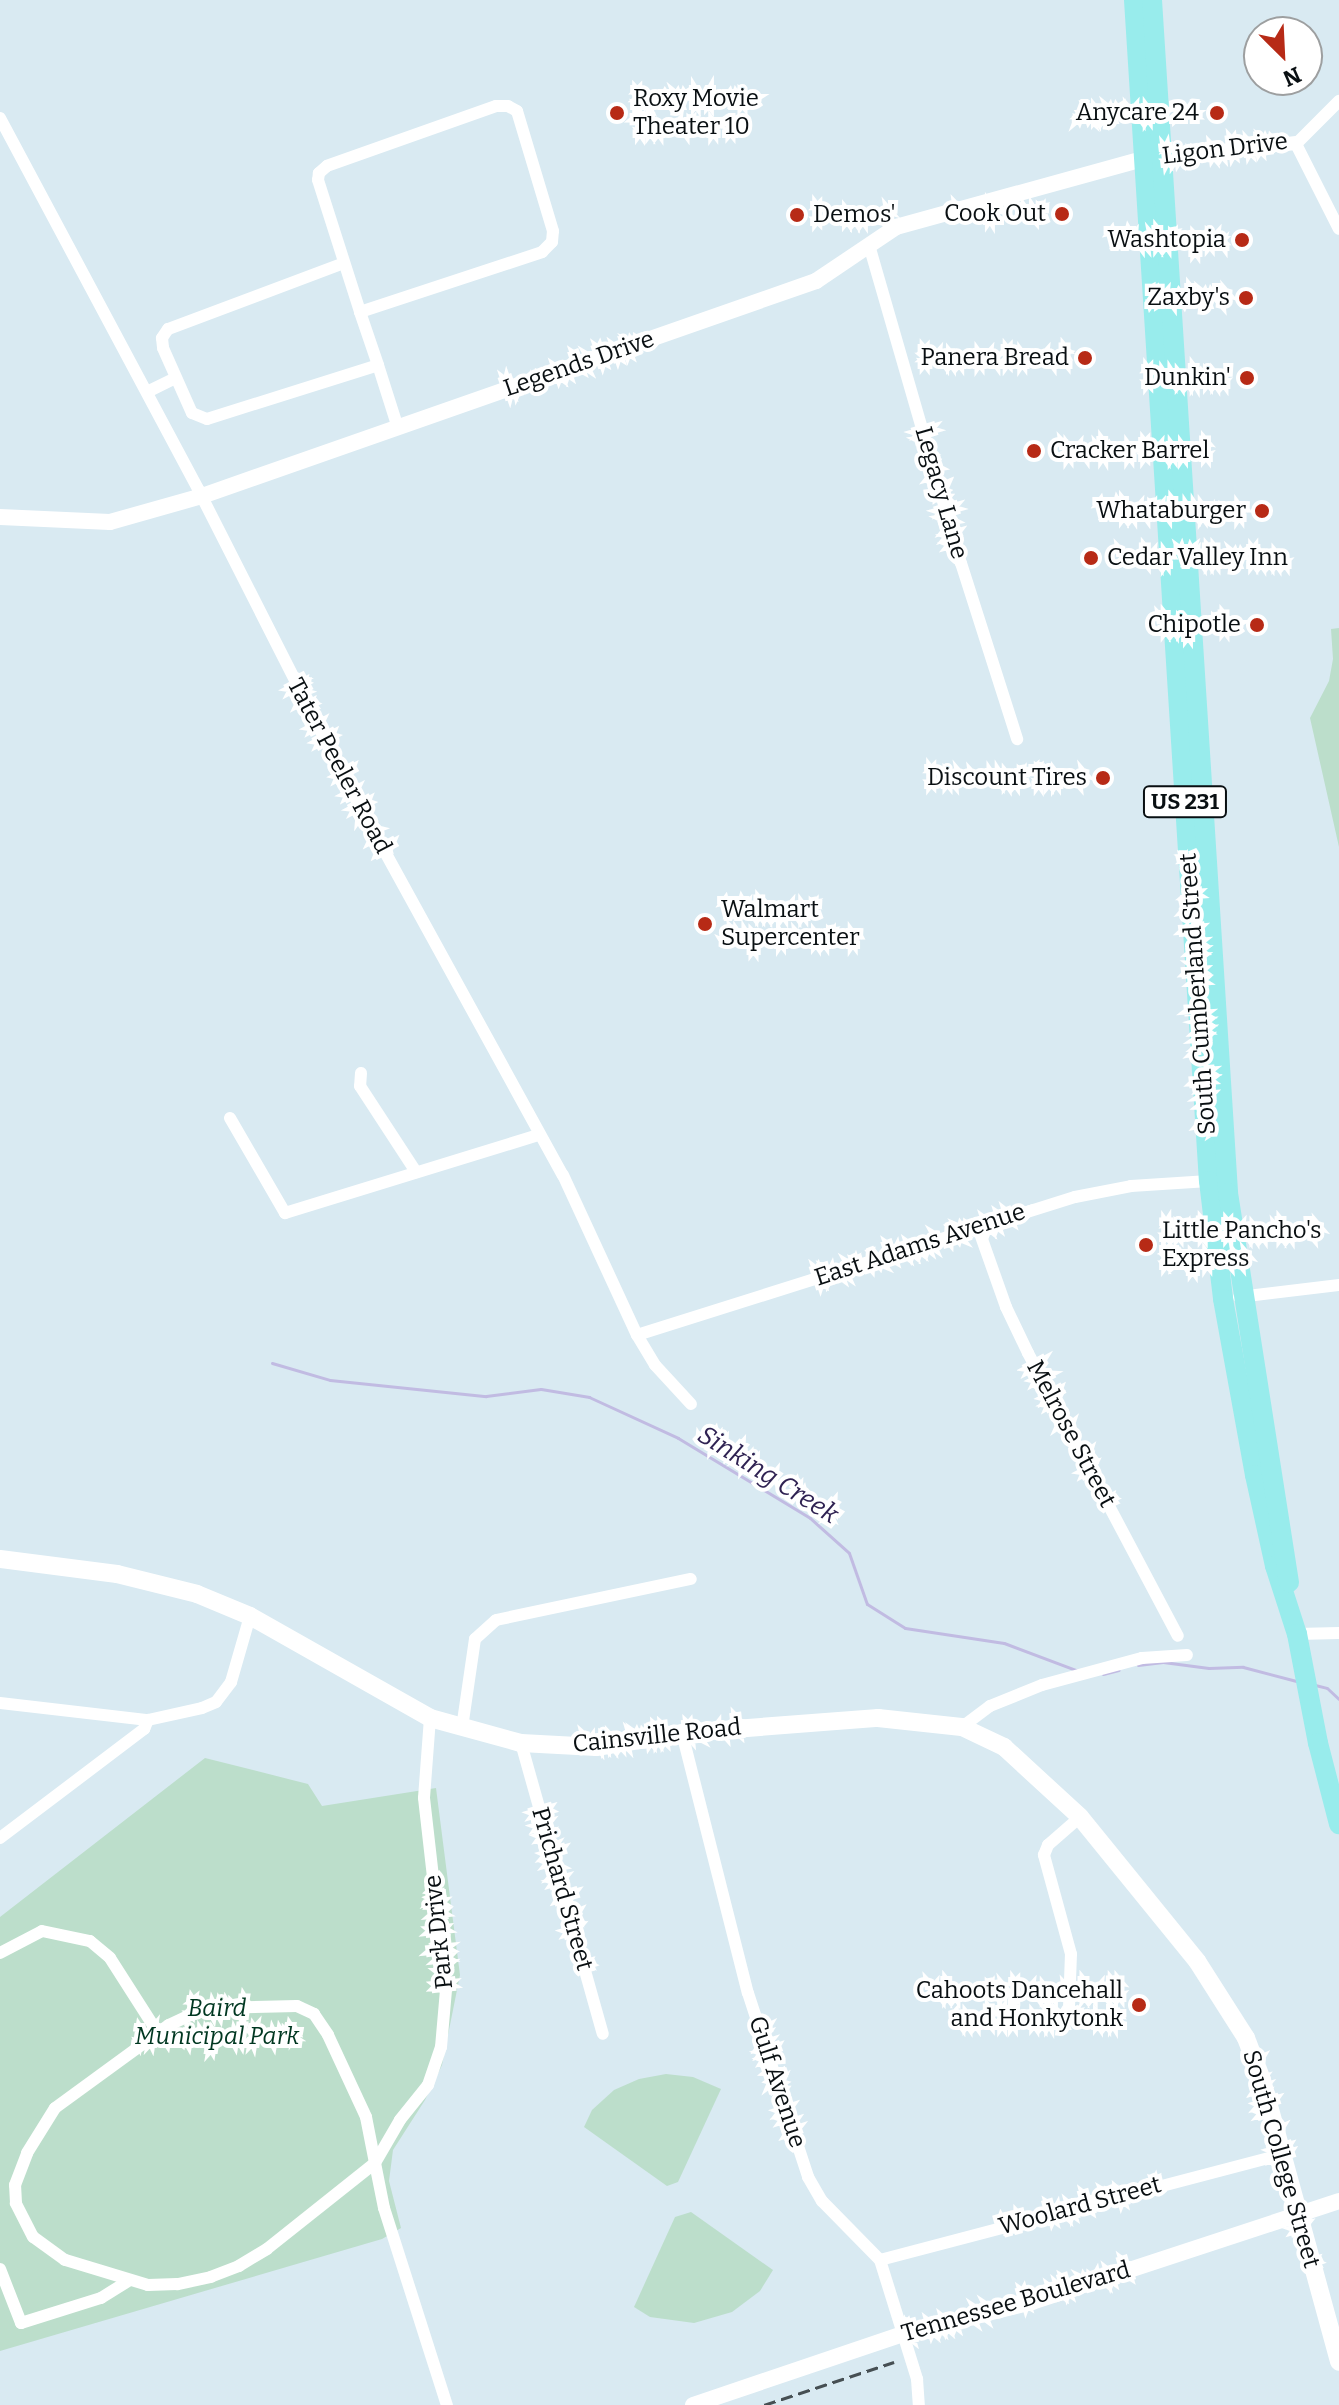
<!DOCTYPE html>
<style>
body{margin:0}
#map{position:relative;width:1339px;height:2405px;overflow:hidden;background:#d9eaf2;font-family:Bitter,serif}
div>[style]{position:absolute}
.green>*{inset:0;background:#bcdecb}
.stream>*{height:3px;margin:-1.5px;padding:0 1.5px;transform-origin:1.5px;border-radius:1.5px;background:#c1bbe2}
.minor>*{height:12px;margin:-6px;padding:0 6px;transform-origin:6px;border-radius:6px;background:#fff}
.tertiary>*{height:16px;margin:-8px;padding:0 8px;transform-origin:8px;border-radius:8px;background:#fff}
.secondary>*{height:18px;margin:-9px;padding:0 9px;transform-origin:9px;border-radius:9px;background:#fff}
.primary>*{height:20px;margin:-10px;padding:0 10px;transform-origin:10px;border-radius:10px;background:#98ecec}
.rail>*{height:3px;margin-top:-1.5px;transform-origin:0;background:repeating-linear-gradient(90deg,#464f53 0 12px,transparent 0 18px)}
.dots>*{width:22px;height:22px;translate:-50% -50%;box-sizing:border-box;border:4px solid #fff;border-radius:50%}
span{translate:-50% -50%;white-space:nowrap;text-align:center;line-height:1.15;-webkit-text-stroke:8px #fff;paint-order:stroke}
.shield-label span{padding:2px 6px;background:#fff;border:2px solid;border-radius:6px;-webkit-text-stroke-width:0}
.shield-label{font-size:22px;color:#090f12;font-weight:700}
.poi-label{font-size:24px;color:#090f12}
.left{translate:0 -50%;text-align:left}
.right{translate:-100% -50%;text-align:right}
.street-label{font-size:24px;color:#090f12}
.park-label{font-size:24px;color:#003721;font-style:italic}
.water-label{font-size:26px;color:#2f2252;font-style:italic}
.north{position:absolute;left:1243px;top:16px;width:80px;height:80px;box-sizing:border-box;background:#fff;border:2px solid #9d9fa0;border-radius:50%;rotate:156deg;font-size:22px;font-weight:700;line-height:32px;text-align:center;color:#090f12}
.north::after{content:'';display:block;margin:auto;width:28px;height:36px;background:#b72a16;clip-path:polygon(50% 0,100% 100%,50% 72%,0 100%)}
</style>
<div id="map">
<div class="green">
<i style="clip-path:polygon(1339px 628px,1339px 847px,1310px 718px,1329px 681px,1333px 659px,1331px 629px)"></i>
<i style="clip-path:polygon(205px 1758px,308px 1784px,322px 1806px,436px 1788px,460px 1975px,442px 2065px,425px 2100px,393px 2150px,389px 2181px,401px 2228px,382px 2239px,0 2351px,0 1917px)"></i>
<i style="clip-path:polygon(666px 2074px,693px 2077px,721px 2089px,678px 2182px,667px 2186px,584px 2127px,592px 2110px,614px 2090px,639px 2079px)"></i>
<i style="clip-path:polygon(691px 2212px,773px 2270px,760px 2291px,732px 2312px,694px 2323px,650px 2317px,634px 2307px,675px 2217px)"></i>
</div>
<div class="stream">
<i style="left:272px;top:1363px;width:60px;rotate:16.3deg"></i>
<i style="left:330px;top:1380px;width:157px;rotate:5.9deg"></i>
<i style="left:486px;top:1396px;width:55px;rotate:-7.3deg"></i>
<i style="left:541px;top:1389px;width:49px;rotate:9.5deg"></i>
<i style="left:589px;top:1397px;width:98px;rotate:24.7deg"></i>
<i style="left:678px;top:1438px;width:154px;rotate:31.2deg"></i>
<i style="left:810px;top:1518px;width:52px;rotate:41.9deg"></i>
<i style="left:849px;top:1553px;width:54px;rotate:70.6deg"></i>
<i style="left:867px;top:1604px;width:45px;rotate:32.3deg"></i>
<i style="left:905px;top:1628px;width:100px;rotate:8.6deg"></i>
<i style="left:1004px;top:1643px;width:77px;rotate:20.6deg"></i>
<i style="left:1138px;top:1665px;width:25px;rotate:-7deg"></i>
<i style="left:1163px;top:1662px;width:46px;rotate:7.4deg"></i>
<i style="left:1209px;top:1668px;width:34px;rotate:-2deg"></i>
<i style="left:1243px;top:1667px;width:59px;rotate:14.7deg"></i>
<i style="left:1103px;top:1674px;width:16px;rotate:-14deg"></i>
<i style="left:1315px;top:1685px;width:12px;rotate:14deg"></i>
<i style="left:1327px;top:1688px;width:16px;rotate:43deg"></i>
</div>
<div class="minor">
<i style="left:0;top:118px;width:421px;rotate:61.9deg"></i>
<i style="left:198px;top:489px;width:327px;rotate:63.1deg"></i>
<i style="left:346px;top:781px;width:450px;rotate:61.2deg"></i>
<i style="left:563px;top:1175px;width:176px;rotate:65.2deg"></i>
<i style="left:637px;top:1335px;width:35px;rotate:59deg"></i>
<i style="left:655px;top:1365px;width:53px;rotate:47.3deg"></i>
<i style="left:1296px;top:144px;width:95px;rotate:63.2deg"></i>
<i style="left:1158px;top:157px;width:139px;rotate:-5.4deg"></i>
<i style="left:1296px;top:144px;width:61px;rotate:-45deg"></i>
<i style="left:869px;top:245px;width:331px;rotate:73.9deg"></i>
<i style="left:961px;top:563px;width:185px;rotate:72.3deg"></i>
<i style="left:344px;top:263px;width:188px;rotate:159.4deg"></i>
<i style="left:168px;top:329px;width:11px;rotate:124deg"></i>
<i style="left:162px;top:338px;width:10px;rotate:84deg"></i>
<i style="left:163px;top:348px;width:71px;rotate:66deg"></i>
<i style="left:192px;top:413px;width:16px;rotate:22deg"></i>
<i style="left:207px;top:419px;width:179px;rotate:-17.5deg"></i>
<i style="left:360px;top:312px;width:192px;rotate:-18.2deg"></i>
<i style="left:542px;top:252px;width:14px;rotate:-45deg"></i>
<i style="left:552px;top:242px;width:11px;rotate:-85deg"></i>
<i style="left:553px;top:231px;width:125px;rotate:-106.7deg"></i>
<i style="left:517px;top:111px;width:10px;rotate:-151deg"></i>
<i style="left:508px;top:106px;width:12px;rotate:180deg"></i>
<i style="left:496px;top:106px;width:179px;rotate:160.5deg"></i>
<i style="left:327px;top:166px;width:11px;rotate:139deg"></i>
<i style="left:319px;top:173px;width:7px;rotate:98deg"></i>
<i style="left:318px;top:180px;width:139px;rotate:72.3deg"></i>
<i style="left:360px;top:312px;width:56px;rotate:71.2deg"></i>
<i style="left:378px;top:365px;width:66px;rotate:72.4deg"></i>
<i style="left:147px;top:392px;width:32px;rotate:-26deg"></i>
<i style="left:361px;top:1073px;width:13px;rotate:94deg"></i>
<i style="left:360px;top:1086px;width:103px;rotate:56.9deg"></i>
<i style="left:230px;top:1118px;width:110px;rotate:59.9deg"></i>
<i style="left:285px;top:1213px;width:265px;rotate:-17.1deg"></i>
<i style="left:977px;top:1225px;width:87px;rotate:70.5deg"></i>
<i style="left:1006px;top:1307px;width:51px;rotate:64.4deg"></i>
<i style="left:1028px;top:1353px;width:320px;rotate:62.1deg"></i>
<i style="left:1239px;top:1297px;width:101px;rotate:-6.8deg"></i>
<i style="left:637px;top:1335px;width:459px;rotate:-17.5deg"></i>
<i style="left:1075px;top:1197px;width:57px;rotate:-11.1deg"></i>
<i style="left:1131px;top:1186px;width:78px;rotate:-3.7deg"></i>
<i style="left:1297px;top:1634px;width:42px;rotate:-1.4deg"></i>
<i style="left:0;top:1703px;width:149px;rotate:6.6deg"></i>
<i style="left:148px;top:1720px;width:55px;rotate:-12.5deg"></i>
<i style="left:202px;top:1708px;width:15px;rotate:-23deg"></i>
<i style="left:216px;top:1702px;width:25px;rotate:-53deg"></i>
<i style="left:231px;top:1682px;width:69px;rotate:-73.9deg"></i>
<i style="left:430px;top:1718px;width:80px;rotate:94.3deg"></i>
<i style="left:424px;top:1798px;width:193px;rotate:83.5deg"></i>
<i style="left:446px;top:1990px;width:57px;rotate:95deg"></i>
<i style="left:441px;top:2047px;width:40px;rotate:108.9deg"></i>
<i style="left:428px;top:2085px;width:45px;rotate:128.7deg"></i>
<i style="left:400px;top:2120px;width:50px;rotate:120.2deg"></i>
<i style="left:375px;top:2163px;width:46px;rotate:78.7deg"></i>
<i style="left:384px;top:2208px;width:207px;rotate:72.3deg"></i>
<i style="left:962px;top:1727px;width:35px;rotate:-37deg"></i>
<i style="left:990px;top:1706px;width:56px;rotate:-22deg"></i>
<i style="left:1042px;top:1685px;width:104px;rotate:-15.1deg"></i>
<i style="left:1142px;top:1658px;width:45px;rotate:-3.8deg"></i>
<i style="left:462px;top:1728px;width:90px;rotate:-81.7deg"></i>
<i style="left:475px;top:1639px;width:28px;rotate:-42deg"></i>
<i style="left:496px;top:1620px;width:199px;rotate:-11.9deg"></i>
<i style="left:682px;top:1733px;width:268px;rotate:75.8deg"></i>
<i style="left:748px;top:1993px;width:194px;rotate:71.9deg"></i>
<i style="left:808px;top:2177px;width:28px;rotate:60deg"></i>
<i style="left:822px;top:2201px;width:83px;rotate:45.5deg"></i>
<i style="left:880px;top:2260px;width:125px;rotate:72.7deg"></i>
<i style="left:917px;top:2379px;width:26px;rotate:86deg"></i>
<i style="left:521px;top:1743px;width:302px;rotate:74.3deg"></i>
<i style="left:0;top:1838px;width:181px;rotate:-37.1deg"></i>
<i style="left:144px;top:1729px;width:10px;rotate:-66deg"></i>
<i style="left:0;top:1953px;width:47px;rotate:-27.6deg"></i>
<i style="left:42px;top:1931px;width:49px;rotate:11.8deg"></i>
<i style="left:90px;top:1941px;width:26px;rotate:40deg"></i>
<i style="left:110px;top:1958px;width:89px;rotate:57.4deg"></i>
<i style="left:297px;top:2006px;width:19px;rotate:25deg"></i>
<i style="left:314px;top:2014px;width:25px;rotate:56deg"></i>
<i style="left:328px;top:2035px;width:90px;rotate:65.1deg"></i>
<i style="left:366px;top:2117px;width:47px;rotate:78.9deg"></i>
<i style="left:375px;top:2163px;width:138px;rotate:141.5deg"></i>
<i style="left:267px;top:2249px;width:33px;rotate:149deg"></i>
<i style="left:239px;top:2266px;width:30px;rotate:159deg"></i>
<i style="left:211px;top:2277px;width:35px;rotate:168deg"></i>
<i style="left:177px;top:2284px;width:29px;rotate:178deg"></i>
<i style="left:148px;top:2285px;width:87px;rotate:-163.2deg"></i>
<i style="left:65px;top:2260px;width:39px;rotate:-144deg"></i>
<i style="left:33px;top:2237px;width:38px;rotate:-117deg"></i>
<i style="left:16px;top:2203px;width:18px;rotate:-93deg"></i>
<i style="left:15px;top:2185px;width:34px;rotate:-69deg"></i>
<i style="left:27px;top:2153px;width:53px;rotate:-58.1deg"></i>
<i style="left:55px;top:2108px;width:141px;rotate:-36.1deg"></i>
<i style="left:169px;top:2025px;width:23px;rotate:-25deg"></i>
<i style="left:190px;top:2015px;width:22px;rotate:-18deg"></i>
<i style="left:211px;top:2008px;width:86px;rotate:-1.3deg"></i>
<i style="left:1069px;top:2008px;width:54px;rotate:-87.9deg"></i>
<i style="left:1071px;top:1954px;width:103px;rotate:-105.3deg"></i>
<i style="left:1044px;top:1855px;width:11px;rotate:-68deg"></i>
<i style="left:1048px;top:1845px;width:43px;rotate:-41.2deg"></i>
<i style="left:880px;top:2260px;width:415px;rotate:-14.7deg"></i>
<i style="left:0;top:2269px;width:58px;rotate:68.7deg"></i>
<i style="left:21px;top:2323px;width:84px;rotate:-17.4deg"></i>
<i style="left:101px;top:2298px;width:34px;rotate:-32deg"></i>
</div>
<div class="tertiary">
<i style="left:0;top:517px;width:110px;rotate:2.6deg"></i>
<i style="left:110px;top:522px;width:96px;rotate:-15.8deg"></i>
<i style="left:202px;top:496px;width:651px;rotate:-19.3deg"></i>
<i style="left:816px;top:281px;width:97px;rotate:-34deg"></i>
<i style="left:896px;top:227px;width:256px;rotate:-15.4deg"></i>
<i style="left:693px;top:2405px;width:222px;rotate:-18.7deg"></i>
<i style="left:903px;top:2334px;width:133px;rotate:-13.9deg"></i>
<i style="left:1032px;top:2302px;width:323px;rotate:-18.2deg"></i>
</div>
<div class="secondary">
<i style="left:0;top:1559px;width:118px;rotate:7.3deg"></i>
<i style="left:117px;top:1574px;width:82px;rotate:14deg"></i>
<i style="left:197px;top:1594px;width:57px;rotate:22.5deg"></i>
<i style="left:250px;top:1616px;width:207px;rotate:29.5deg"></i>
<i style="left:430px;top:1718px;width:94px;rotate:15.4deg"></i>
<i style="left:521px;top:1743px;width:75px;rotate:3.1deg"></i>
<i style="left:596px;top:1747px;width:87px;rotate:-9.2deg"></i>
<i style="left:682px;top:1733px;width:197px;rotate:-4.4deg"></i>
<i style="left:878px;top:1718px;width:84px;rotate:6.1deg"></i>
<i style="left:962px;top:1727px;width:47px;rotate:25.5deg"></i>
<i style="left:1004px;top:1747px;width:103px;rotate:42.6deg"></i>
<i style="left:1080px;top:1817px;width:186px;rotate:50.9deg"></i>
<i style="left:1197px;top:1961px;width:91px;rotate:57.5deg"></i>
<i style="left:1246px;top:2038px;width:45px;rotate:69.1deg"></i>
<i style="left:1262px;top:2080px;width:292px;rotate:74.7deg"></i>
</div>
<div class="primary">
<i style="left:1134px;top:0;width:1183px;rotate:86.37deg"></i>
<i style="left:1209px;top:1181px;width:119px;rotate:83.2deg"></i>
<i style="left:1223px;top:1299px;width:179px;rotate:79.7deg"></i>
<i style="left:1255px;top:1475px;width:93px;rotate:77.6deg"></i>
<i style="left:1275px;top:1566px;width:71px;rotate:72.1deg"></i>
<i style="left:1297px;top:1634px;width:111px;rotate:79.1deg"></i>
<i style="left:1318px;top:1743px;width:84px;rotate:75.5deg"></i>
<i style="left:1152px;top:0;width:1195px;rotate:86.35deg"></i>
<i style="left:1228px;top:1193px;width:394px;rotate:81.1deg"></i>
</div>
<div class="rail">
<i style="left:764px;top:2405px;width:137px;rotate:-18.3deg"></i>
</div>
<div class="dots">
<i style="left:617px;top:113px;background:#b72a16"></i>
<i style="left:1217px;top:113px;background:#b72a16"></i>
<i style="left:1062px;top:214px;background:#b72a16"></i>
<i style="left:797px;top:215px;background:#b72a16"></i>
<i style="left:1242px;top:240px;background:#b72a16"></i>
<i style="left:1246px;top:298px;background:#b72a16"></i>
<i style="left:1085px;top:358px;background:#b72a16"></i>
<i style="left:1247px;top:378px;background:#b72a16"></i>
<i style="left:1034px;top:451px;background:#b72a16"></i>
<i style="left:1262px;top:511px;background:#b72a16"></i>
<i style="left:1091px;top:558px;background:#b72a16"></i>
<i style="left:1257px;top:625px;background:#b72a16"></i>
<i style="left:1103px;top:778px;background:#b72a16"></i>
<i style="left:705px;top:924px;background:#b72a16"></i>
<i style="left:1146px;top:1245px;background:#b72a16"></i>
<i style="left:1139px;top:2005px;background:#b72a16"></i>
</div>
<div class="shield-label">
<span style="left:1185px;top:802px">US 231</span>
</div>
<div class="poi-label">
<span class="left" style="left:633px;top:113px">Roxy Movie<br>Theater 10</span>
<span class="right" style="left:1199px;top:113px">Anycare 24</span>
<span class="right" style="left:1046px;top:214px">Cook Out</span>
<span class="left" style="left:813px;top:215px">Demos'</span>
<span class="right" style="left:1226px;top:240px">Washtopia</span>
<span class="right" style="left:1230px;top:298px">Zaxby's</span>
<span class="right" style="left:1069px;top:358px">Panera Bread</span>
<span class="right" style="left:1231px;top:378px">Dunkin'</span>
<span class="left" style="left:1050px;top:451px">Cracker Barrel</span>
<span class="right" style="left:1246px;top:511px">Whataburger</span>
<span class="left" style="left:1107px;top:558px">Cedar Valley Inn</span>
<span class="right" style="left:1241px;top:625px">Chipotle</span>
<span class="right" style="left:1087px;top:778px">Discount Tires</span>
<span class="left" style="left:721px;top:924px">Walmart<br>Supercenter</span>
<span class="left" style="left:1162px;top:1245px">Little Pancho's<br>Express</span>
<span class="right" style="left:1123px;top:2005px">Cahoots Dancehall<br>and Honkytonk</span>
</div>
<div class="street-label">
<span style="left:1225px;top:149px;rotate:-7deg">Ligon Drive</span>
<span style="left:579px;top:364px;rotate:-19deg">Legends Drive</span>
<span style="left:941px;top:493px;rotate:74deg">Legacy Lane</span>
<span style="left:339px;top:766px;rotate:62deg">Tater Peeler Road</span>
<span style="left:1198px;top:994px;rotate:-94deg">South Cumberland Street</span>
<span style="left:920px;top:1245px;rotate:-18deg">East Adams Avenue</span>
<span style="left:1071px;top:1434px;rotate:62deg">Melrose Street</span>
<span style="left:657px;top:1736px;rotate:-6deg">Cainsville Road</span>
<span style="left:562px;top:1889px;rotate:74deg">Prichard Street</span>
<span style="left:439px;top:1932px;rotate:-96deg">Park Drive</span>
<span style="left:777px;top:2082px;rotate:72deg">Gulf Avenue</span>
<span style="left:1281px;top:2159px;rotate:74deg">South College Street</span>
<span style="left:1080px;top:2206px;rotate:-15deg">Woolard Street</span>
<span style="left:1016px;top:2302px;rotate:-16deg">Tennessee Boulevard</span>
</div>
<div class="park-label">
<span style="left:217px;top:2023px">Baird<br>Municipal Park</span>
</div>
<div class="water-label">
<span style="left:768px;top:1475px;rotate:32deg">Sinking Creek</span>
</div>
<div class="north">N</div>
</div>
